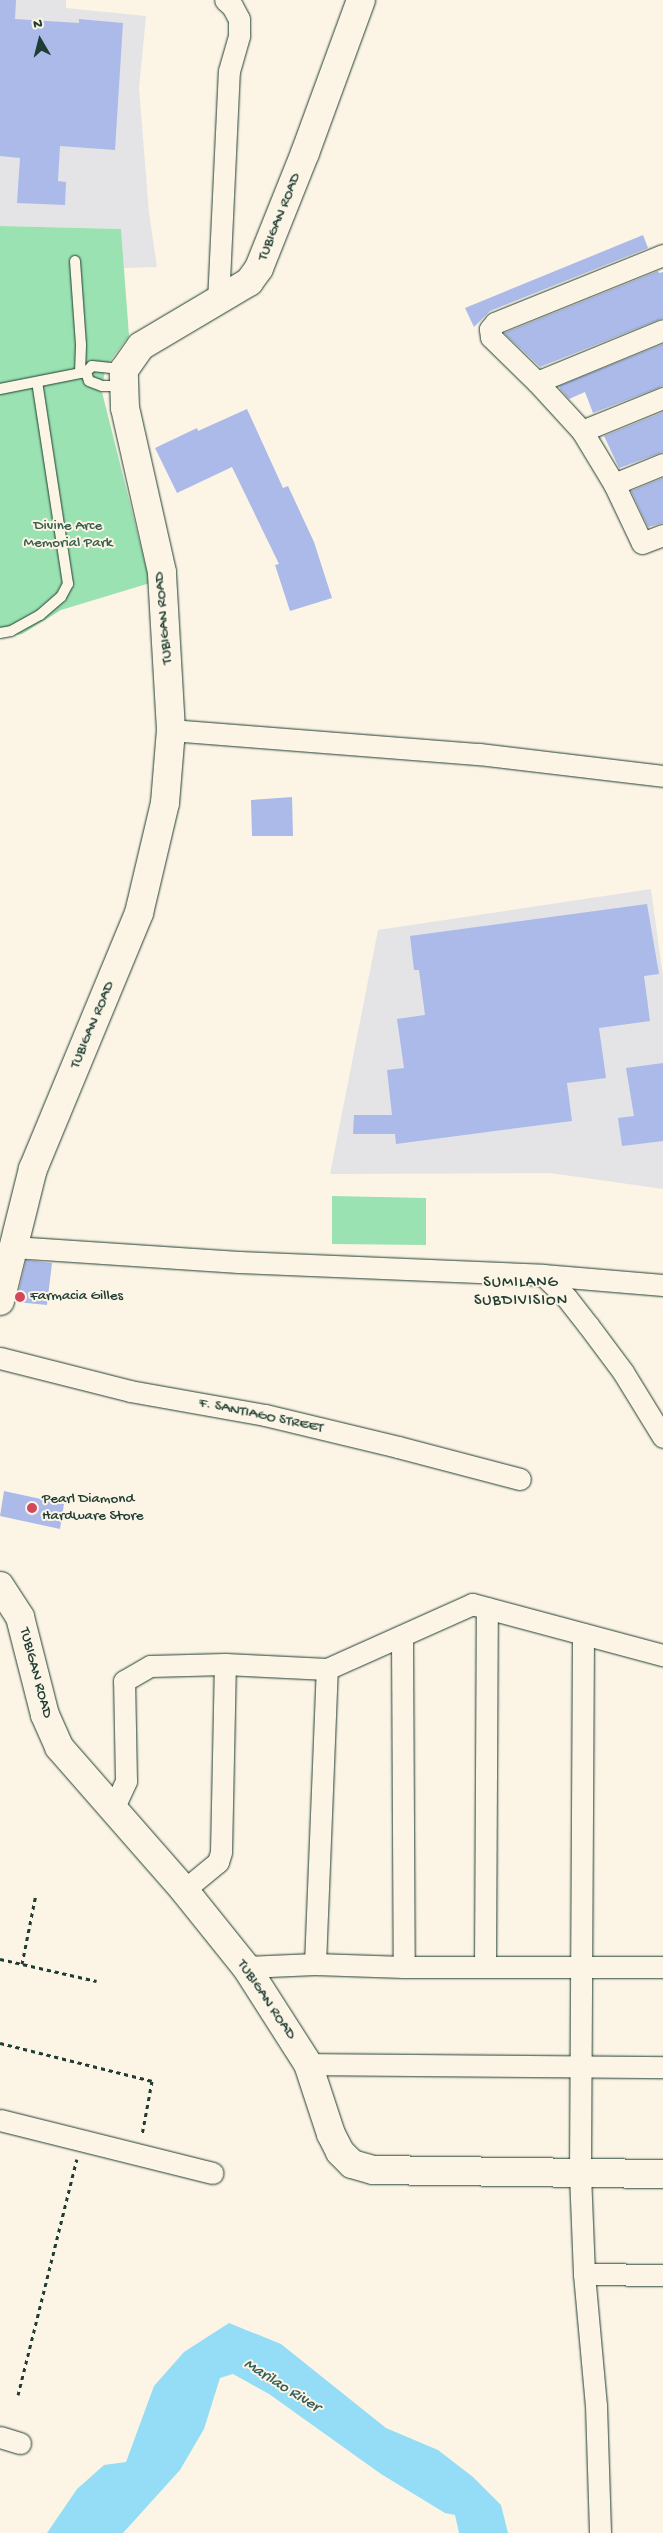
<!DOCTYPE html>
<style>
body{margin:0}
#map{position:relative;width:663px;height:2533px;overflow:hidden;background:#fcf5e5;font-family:"Gochi Hand",sans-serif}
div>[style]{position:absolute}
.built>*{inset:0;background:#e4e3e6}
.green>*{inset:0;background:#9ae2b1}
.water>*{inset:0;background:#95ddf6}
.building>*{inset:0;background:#acbaea}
.path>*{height:3px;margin-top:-1.5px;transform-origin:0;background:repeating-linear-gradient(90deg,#1f3d34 0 4px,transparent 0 8px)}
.roads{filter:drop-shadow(0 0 1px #1f3d34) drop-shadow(0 0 1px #1f3d34)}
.lane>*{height:10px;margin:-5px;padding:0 5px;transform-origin:5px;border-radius:5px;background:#fcf5e5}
.street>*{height:21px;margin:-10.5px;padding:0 10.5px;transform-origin:10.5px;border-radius:10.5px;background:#fcf5e5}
.secondary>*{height:28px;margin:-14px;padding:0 14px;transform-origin:14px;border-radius:14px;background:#fcf5e5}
.dots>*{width:14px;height:14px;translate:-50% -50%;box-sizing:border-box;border:2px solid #fcf5e5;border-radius:50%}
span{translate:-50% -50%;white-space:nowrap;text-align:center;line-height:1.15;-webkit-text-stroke:4px #fcf5e5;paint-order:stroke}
.street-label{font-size:15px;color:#1f3d34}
.park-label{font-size:15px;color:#385e4d}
.poi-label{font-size:15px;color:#1f3d34}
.left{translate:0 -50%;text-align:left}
.neighbourhood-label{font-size:16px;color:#1f3d34;letter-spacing:1px}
.water-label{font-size:16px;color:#375d5b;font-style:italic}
.north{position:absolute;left:15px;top:15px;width:50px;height:50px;-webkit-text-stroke:4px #fcf5e5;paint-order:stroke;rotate:352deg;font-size:14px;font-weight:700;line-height:20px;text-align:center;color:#1f3d34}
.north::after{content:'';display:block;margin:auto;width:18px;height:22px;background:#1f3d34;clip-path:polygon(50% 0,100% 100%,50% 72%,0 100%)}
</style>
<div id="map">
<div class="built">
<i style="clip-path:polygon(0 0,66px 0,66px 8px,146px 16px,139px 88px,149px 213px,157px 267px,124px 268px,121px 229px,0 226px)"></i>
<i style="clip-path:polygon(651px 889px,663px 977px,663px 1189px,550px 1173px,330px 1174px,378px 930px)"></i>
</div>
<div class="green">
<i style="clip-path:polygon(0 226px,121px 229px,129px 336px,105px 368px,102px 392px,150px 583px,61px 610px,22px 634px,0 638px)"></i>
<i style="clip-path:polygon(332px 1196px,426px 1198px,426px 1245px,332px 1244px)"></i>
</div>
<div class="water">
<i style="clip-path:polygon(229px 2323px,281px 2344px,386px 2428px,438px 2450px,473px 2477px,501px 2505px,508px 2533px,459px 2533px,455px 2515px,445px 2513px,381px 2474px,269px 2394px,233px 2374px,220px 2378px,204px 2429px,180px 2470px,123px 2533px,47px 2533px,77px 2489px,104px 2465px,126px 2462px,154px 2386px,184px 2352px)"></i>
</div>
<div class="building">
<i style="clip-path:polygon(0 0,16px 0,15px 19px,79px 23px,79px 19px,123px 23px,115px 150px,60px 146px,58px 181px,66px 182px,65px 205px,17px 203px,20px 158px,0 156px)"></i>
<i style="clip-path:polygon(643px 235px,648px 248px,490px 311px,474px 327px,465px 308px)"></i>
<i style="clip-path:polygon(658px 271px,659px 273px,663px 272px,663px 318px,540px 367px,504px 333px)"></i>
<i style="clip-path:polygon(663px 344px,663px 386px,593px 413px,585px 392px,569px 399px,560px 389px,559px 386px)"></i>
<i style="clip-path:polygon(247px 409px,283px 488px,288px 486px,314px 542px,332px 598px,290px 611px,275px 565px,279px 564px,232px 467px,177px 493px,155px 448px,197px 428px,198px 431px)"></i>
<i style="clip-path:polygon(663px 412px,663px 452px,619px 468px,604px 436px)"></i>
<i style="clip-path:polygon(663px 478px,663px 523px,648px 527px,631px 491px)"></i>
<i style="clip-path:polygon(292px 797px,293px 836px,252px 836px,251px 800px)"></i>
<i style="clip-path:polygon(647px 904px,659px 974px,644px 976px,650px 1021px,599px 1028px,606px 1078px,567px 1083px,572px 1121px,396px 1144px,395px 1134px,353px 1134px,354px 1115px,392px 1115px,387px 1070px,404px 1068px,397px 1019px,425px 1015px,419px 970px,414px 970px,410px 936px)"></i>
<i style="clip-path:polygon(663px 1063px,663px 1141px,622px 1146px,618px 1118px,634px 1116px,626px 1068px)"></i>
<i style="clip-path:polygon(26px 1260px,52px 1263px,47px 1305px,16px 1302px)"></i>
<i style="clip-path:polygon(4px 1491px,64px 1504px,60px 1529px,0 1516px)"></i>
</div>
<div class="path">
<i style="left:0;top:1959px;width:99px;rotate:12.8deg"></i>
<i style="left:22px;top:1964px;width:71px;rotate:-78.7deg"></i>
<i style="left:0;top:2043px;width:157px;rotate:14deg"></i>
<i style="left:152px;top:2081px;width:55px;rotate:100.5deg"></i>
<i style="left:18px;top:2395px;width:243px;rotate:-76deg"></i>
</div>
<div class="roads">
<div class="lane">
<i style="left:75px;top:261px;width:84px;rotate:85.9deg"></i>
<i style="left:81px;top:345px;width:28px;rotate:92deg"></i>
<i style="left:86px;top:372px;width:9px;rotate:72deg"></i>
<i style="left:89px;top:381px;width:14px;rotate:21deg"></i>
<i style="left:102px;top:386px;width:21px"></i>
<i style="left:0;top:389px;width:88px;rotate:-11.2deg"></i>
<i style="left:86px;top:372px;width:8px;rotate:-45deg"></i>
<i style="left:92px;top:366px;width:31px;rotate:6deg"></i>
<i style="left:0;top:633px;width:11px;rotate:-10deg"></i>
<i style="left:11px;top:631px;width:33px;rotate:-29deg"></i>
<i style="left:40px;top:615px;width:28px;rotate:-41deg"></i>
<i style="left:61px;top:597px;width:15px;rotate:-62deg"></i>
<i style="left:68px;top:584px;width:204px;rotate:-98.7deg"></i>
</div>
<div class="street">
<i style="left:663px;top:255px;width:181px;rotate:158deg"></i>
<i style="left:495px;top:323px;width:8px;rotate:130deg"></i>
<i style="left:490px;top:329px;width:8px;rotate:83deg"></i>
<i style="left:491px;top:337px;width:64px;rotate:44.4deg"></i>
<i style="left:537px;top:382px;width:67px;rotate:47.4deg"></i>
<i style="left:582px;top:431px;width:62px;rotate:58.9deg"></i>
<i style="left:614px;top:484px;width:65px;rotate:64.6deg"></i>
<i style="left:642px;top:543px;width:22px;rotate:-21deg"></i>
<i style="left:218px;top:302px;width:231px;rotate:-87.3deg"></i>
<i style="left:229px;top:71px;width:37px;rotate:-74deg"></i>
<i style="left:239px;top:35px;width:16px;rotate:-90deg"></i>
<i style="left:239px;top:19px;width:15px;rotate:-118deg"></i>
<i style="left:232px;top:6px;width:9px;rotate:-139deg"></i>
<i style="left:537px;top:382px;width:136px;rotate:-22.4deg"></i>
<i style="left:582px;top:431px;width:87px;rotate:-22.2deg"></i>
<i style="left:614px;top:484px;width:53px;rotate:-22.2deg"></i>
<i style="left:171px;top:730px;width:309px;rotate:4.5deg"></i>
<i style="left:479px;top:754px;width:185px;rotate:6.8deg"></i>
<i style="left:13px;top:1247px;width:226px;rotate:3.8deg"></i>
<i style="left:239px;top:1262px;width:304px;rotate:2.4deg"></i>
<i style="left:543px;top:1275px;width:120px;rotate:4.8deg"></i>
<i style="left:543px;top:1275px;width:32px;rotate:44deg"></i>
<i style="left:566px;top:1297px;width:36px;rotate:52deg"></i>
<i style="left:588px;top:1325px;width:59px;rotate:53.3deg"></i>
<i style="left:623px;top:1372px;width:76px;rotate:58.4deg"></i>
<i style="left:0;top:1358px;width:134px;rotate:14.2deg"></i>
<i style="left:130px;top:1391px;width:137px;rotate:10.1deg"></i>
<i style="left:265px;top:1415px;width:137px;rotate:13.5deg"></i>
<i style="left:398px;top:1447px;width:126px;rotate:14.7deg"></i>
<i style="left:583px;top:1634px;width:540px;rotate:90.32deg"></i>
<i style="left:580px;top:2174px;width:100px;rotate:87.7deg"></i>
<i style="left:584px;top:2274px;width:132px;rotate:84.8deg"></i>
<i style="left:596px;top:2405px;width:128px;rotate:88.2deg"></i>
<i style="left:402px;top:1636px;width:331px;rotate:89.7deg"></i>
<i style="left:113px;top:1809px;width:31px;rotate:-65deg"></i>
<i style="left:126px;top:1781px;width:100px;rotate:-91.1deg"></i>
<i style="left:124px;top:1681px;width:30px;rotate:-30deg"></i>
<i style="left:150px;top:1666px;width:75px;rotate:-1.5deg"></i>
<i style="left:225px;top:1664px;width:102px;rotate:2.8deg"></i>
<i style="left:327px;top:1669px;width:159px;rotate:-24.1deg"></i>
<i style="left:472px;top:1604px;width:198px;rotate:15deg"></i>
<i style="left:184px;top:1890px;width:44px;rotate:-39.5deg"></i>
<i style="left:218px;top:1862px;width:10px;rotate:-73deg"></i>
<i style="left:221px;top:1852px;width:188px;rotate:-88.8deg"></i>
<i style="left:315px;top:1964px;width:295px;rotate:-87.7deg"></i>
<i style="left:485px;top:1966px;width:358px;rotate:-89.7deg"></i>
<i style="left:246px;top:1967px;width:69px;rotate:-2.5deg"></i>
<i style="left:315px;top:1964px;width:89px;rotate:1.9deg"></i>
<i style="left:404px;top:1967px;width:259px"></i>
<i style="left:308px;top:2064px;width:355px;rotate:0.5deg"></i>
<i style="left:0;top:2120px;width:219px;rotate:14deg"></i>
<i style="left:584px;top:2274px;width:79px;rotate:0.7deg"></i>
<i style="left:0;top:2437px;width:21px;rotate:17deg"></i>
</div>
<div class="secondary">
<i style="left:0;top:1301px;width:136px;rotate:-76deg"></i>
<i style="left:33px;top:1169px;width:277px;rotate:-67.5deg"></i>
<i style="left:139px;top:913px;width:113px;rotate:-76.7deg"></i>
<i style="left:165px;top:803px;width:73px;rotate:-85.3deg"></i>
<i style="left:171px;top:730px;width:158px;rotate:-93.3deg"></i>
<i style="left:162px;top:572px;width:168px;rotate:-102.7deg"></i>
<i style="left:125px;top:408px;width:38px;rotate:-92deg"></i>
<i style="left:124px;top:370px;width:29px;rotate:-55deg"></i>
<i style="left:141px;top:346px;width:126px;rotate:-30.7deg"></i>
<i style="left:249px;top:282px;width:17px;rotate:-54deg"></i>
<i style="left:259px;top:268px;width:124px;rotate:-68.2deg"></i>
<i style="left:305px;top:153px;width:163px;rotate:-69.9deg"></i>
<i style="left:0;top:1586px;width:37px;rotate:57deg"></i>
<i style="left:20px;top:1617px;width:101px;rotate:75.7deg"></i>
<i style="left:45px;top:1715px;width:35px;rotate:66deg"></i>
<i style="left:59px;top:1747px;width:190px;rotate:48.8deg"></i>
<i style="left:184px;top:1890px;width:99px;rotate:51.2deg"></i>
<i style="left:246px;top:1967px;width:115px;rotate:57.4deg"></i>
<i style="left:308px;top:2064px;width:74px;rotate:71.8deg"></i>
<i style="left:331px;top:2134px;width:20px;rotate:63deg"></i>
<i style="left:340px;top:2152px;width:17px;rotate:45deg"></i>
<i style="left:352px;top:2164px;width:22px;rotate:16deg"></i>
<i style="left:373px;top:2170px;width:290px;rotate:0.8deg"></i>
</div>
</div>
<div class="dots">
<i style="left:20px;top:1297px;background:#d1495b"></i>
<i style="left:32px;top:1508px;background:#d1495b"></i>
</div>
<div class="street-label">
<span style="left:280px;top:217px;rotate:-68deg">TUBIGAN ROAD</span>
<span style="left:164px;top:618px;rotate:-95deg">TUBIGAN ROAD</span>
<span style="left:93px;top:1025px;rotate:-67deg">TUBIGAN ROAD</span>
<span style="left:261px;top:1416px;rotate:12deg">F. SANTIAGO STREET</span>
<span style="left:35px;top:1673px;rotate:75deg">TUBIGAN ROAD</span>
<span style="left:266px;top:2000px;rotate:56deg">TUBIGAN ROAD</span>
</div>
<div class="park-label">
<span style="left:68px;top:535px">Divine Arce<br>Memorial Park</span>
</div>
<div class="poi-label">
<span class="left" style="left:30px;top:1297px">Farmacia Gilles</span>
<span class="left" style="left:42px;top:1508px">Pearl Diamond<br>Hardware Store</span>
</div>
<div class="neighbourhood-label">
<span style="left:521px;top:1293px">SUMILANG<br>SUBDIVISION</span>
</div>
<div class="water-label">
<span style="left:281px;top:2387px;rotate:32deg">Marilao River</span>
</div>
<div class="north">N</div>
</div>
